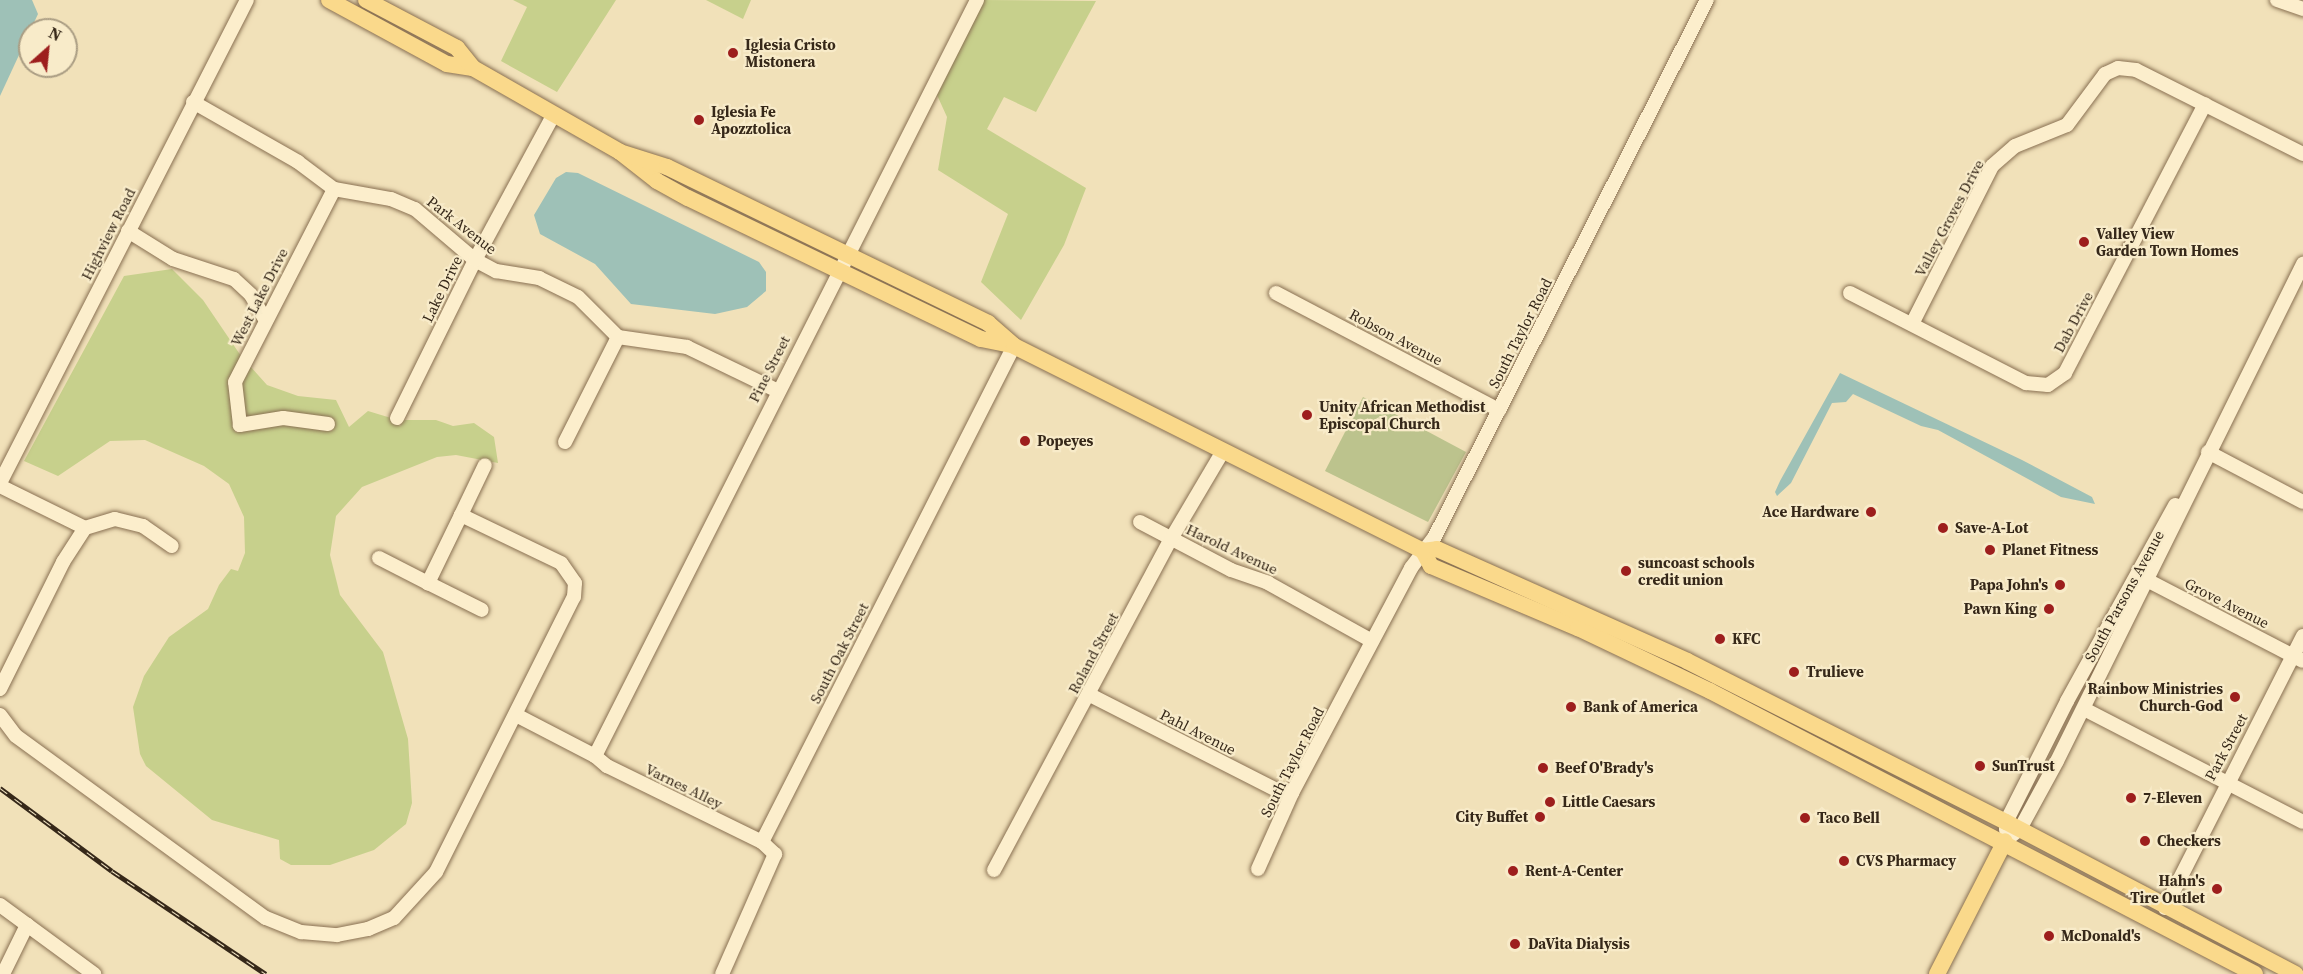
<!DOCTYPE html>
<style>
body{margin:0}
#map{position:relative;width:2303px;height:974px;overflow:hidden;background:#f1e1b9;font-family:"Source Serif 4",serif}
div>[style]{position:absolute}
.green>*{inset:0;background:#c7d08c}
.cemetery>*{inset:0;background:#bcc38d}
.water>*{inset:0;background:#9ec1b7}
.roads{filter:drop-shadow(0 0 2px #897052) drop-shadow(0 0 2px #897052)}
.minor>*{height:14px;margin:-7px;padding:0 7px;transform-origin:7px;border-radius:7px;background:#fceecc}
.major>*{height:16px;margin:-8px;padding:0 8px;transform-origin:8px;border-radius:8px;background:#fad98b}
.rail>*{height:5px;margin-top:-2.5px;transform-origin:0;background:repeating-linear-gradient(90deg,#f8ebc9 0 9px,#362819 0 18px);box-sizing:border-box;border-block:2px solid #362819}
.dots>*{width:16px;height:16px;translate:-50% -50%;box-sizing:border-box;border:3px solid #f8ebc9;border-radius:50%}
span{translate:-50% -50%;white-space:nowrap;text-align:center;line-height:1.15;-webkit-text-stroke:4.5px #f8ebc9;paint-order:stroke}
.poi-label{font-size:15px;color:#362819;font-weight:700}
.left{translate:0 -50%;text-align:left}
.right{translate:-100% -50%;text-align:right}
.street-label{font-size:15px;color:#362819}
.north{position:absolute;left:18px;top:18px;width:60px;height:60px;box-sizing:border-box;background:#f8ebc9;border:2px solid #aa9d83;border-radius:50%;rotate:27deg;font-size:16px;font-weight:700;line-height:24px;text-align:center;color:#362819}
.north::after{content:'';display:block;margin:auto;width:21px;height:27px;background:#9d1e1d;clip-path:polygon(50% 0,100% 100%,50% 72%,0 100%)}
</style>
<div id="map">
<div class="green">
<i style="clip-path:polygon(513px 0,616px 0,557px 92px,501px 61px,527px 7px)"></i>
<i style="clip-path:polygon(706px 0,751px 0,743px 19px)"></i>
<i style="clip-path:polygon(983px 0,1096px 1px,1036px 112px,1004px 97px,987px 129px,1086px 188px,1064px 245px,1021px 320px,981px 282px,1008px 214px,938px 170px,947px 117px,937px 95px)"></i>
<i style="clip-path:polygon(172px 269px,203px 300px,241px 356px,229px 383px,235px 432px,283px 424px,332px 431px,334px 419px,285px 412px,245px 419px,241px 383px,249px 365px,267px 385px,298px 396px,336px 400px,349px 427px,368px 411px,391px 418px,400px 426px,403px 420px,436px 420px,453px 426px,474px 423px,494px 437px,498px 463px,456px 455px,437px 457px,362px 487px,336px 516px,330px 555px,340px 595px,383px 652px,408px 739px,412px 803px,406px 824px,374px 850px,330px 865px,291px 865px,280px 859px,279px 840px,212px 820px,146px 766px,140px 754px,133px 707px,144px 676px,169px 637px,208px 609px,219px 585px,231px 569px,238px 571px,245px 553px,244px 517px,229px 484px,204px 466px,145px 440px,110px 441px,58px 476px,24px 461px,124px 276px)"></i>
</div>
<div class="cemetery">
<i style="clip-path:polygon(1363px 397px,1466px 452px,1428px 522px,1325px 471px)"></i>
</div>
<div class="water">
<i style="clip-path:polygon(0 0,32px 0,38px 14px,0 96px)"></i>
<i style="clip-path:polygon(566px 172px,578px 173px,759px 262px,766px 272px,766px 291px,747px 307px,715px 314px,631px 304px,595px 264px,540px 234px,534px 215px,556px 178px)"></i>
<i style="clip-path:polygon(1840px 373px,2022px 460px,2092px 497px,2095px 504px,2061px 497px,1938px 430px,1921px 426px,1853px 394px,1846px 402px,1832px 403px,1791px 483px,1777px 496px,1775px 492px,1780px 481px)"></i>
</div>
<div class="roads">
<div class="minor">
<i style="left:2277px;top:0;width:28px;rotate:19deg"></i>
<i style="left:193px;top:102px;width:121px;rotate:29.7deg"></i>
<i style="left:298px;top:162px;width:45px;rotate:36.9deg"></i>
<i style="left:334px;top:189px;width:58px;rotate:10deg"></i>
<i style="left:391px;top:199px;width:26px;rotate:23deg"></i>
<i style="left:415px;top:209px;width:79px;rotate:40.4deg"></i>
<i style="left:475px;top:260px;width:24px;rotate:28deg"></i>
<i style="left:496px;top:271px;width:44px;rotate:9.2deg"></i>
<i style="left:539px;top:278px;width:43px;rotate:26deg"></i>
<i style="left:578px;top:297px;width:57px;rotate:45deg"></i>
<i style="left:618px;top:337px;width:70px;rotate:8.2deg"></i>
<i style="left:687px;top:347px;width:99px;rotate:25.8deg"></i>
<i style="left:128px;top:231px;width:53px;rotate:31.9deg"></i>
<i style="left:173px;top:259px;width:64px;rotate:18.2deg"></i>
<i style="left:234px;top:279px;width:23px;rotate:43deg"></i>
<i style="left:251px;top:295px;width:28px;rotate:60deg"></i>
<i style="left:1276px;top:293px;width:252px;rotate:27.7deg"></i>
<i style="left:1850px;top:293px;width:198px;rotate:27.1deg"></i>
<i style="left:2026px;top:383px;width:22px;rotate:5deg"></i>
<i style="left:2048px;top:385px;width:21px;rotate:-35deg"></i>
<i style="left:2065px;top:373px;width:303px;rotate:-62.5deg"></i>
<i style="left:1912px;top:324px;width:177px;rotate:-63.1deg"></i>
<i style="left:1992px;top:166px;width:30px;rotate:-41deg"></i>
<i style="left:2015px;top:146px;width:56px;rotate:-22deg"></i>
<i style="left:2067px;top:125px;width:64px;rotate:-53.3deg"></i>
<i style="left:2105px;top:74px;width:14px;rotate:-25deg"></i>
<i style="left:2118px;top:68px;width:18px;rotate:6deg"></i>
<i style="left:2136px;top:70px;width:187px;rotate:26.7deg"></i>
<i style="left:397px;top:418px;width:176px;rotate:-63.7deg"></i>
<i style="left:475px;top:260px;width:166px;rotate:-61.6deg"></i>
<i style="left:328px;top:424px;width:45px;rotate:-172.4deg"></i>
<i style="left:283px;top:418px;width:44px;rotate:170.8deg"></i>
<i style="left:240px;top:425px;width:43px;rotate:-96.6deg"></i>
<i style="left:235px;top:382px;width:217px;rotate:-62.8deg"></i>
<i style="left:565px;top:442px;width:118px;rotate:-63.2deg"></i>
<i style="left:2208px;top:452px;width:107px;rotate:27.8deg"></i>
<i style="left:0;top:483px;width:542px;rotate:-62.92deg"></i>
<i style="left:0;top:486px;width:95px;rotate:26.3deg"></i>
<i style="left:85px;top:528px;width:31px;rotate:-17deg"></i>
<i style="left:115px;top:519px;width:29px;rotate:14deg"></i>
<i style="left:143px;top:526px;width:35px;rotate:35deg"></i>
<i style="left:461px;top:515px;width:55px;rotate:-64.4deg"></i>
<i style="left:1140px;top:522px;width:103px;rotate:27.8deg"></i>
<i style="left:1231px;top:570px;width:39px;rotate:19deg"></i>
<i style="left:1268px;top:583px;width:119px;rotate:29.1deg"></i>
<i style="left:379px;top:558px;width:55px;rotate:27deg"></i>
<i style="left:2141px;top:577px;width:182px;rotate:27.4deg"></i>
<i style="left:0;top:689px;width:142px;rotate:-63.6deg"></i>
<i style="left:63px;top:562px;width:40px;rotate:-57.1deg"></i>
<i style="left:1090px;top:695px;width:216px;rotate:27deg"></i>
<i style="left:1282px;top:793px;width:10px"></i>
<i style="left:2084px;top:709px;width:246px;rotate:27.3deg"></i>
<i style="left:0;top:715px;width:26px;rotate:53deg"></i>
<i style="left:16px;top:736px;width:309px;rotate:36.1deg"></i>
<i style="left:266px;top:918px;width:38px;rotate:22deg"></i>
<i style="left:301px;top:932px;width:36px;rotate:5deg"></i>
<i style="left:337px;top:935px;width:32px;rotate:-11deg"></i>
<i style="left:368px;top:929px;width:28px;rotate:-23deg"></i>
<i style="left:394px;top:918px;width:62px;rotate:-47.6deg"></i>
<i style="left:436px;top:872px;width:308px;rotate:-63.4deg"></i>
<i style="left:574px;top:597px;width:14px;rotate:-86deg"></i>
<i style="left:575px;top:583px;width:24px;rotate:-125deg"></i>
<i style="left:561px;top:563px;width:111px;rotate:-154.4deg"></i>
<i style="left:461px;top:515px;width:76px;rotate:115.9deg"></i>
<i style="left:428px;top:583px;width:60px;rotate:26.6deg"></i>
<i style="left:516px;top:715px;width:89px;rotate:27.4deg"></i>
<i style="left:595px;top:756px;width:16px;rotate:40deg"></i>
<i style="left:607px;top:766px;width:173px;rotate:26.1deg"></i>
<i style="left:762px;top:842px;width:18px;rotate:43deg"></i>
<i style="left:775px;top:854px;width:131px;rotate:113.8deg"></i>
<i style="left:595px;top:756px;width:847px;rotate:-63.19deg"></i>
<i style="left:2006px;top:830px;width:8px;rotate:-90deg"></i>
<i style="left:2006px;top:822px;width:136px;rotate:-63.2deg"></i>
<i style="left:2067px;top:701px;width:224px;rotate:-61.1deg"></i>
<i style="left:2005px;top:841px;width:19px;rotate:-39deg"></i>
<i style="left:2020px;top:829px;width:77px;rotate:-61.4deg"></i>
<i style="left:2057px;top:761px;width:555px;rotate:-63.67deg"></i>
<i style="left:762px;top:842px;width:556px;rotate:-63.07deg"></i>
<i style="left:1258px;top:869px;width:83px;rotate:-65.9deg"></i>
<i style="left:1292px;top:793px;width:255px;rotate:-62.1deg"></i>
<i style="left:1411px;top:568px;width:38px;rotate:-53deg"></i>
<i style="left:1434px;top:538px;width:603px;rotate:-63.1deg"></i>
<i style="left:994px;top:870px;width:375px;rotate:-61.9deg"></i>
<i style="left:1171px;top:539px;width:102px;rotate:-59.4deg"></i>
<i style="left:0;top:905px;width:117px;rotate:36.3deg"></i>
<i style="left:2165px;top:908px;width:305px;rotate:-63.1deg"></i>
<i style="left:3px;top:974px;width:55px;rotate:-63.9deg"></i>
</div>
<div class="major">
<i style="left:329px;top:0;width:134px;rotate:28.5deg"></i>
<i style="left:447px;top:64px;width:26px;rotate:9deg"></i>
<i style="left:473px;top:68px;width:169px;rotate:29.7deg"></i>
<i style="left:620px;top:152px;width:47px;rotate:38.1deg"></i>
<i style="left:657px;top:181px;width:35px;rotate:29deg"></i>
<i style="left:688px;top:198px;width:325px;rotate:25.7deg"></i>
<i style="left:981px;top:339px;width:33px;rotate:11deg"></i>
<i style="left:366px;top:0;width:103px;rotate:27.8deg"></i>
<i style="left:457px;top:48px;width:26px;rotate:51deg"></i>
<i style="left:620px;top:152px;width:49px;rotate:17.7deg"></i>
<i style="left:667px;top:167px;width:357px;rotate:25.9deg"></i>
<i style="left:988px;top:323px;width:35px;rotate:41deg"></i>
<i style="left:1014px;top:346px;width:457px;rotate:26.6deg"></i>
<i style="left:1423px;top:551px;width:17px;rotate:62deg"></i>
<i style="left:1431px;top:566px;width:160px;rotate:22.9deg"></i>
<i style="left:1578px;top:628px;width:146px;rotate:25.5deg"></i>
<i style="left:1710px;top:691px;width:614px;rotate:27.44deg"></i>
<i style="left:1423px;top:551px;width:14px;rotate:-8deg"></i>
<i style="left:1437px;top:549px;width:274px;rotate:24.1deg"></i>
<i style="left:1687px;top:661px;width:357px;rotate:26.8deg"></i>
<i style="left:2006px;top:822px;width:327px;rotate:27.7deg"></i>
<i style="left:1937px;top:974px;width:149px;rotate:-62.9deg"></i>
</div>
</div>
<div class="rail">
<i style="left:0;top:788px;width:139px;rotate:36.5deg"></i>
<i style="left:112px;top:871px;width:185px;rotate:33.8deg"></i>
</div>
<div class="dots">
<i style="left:733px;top:53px;background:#9d1e1d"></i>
<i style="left:699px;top:120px;background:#9d1e1d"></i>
<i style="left:2084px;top:242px;background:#9d1e1d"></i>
<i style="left:1307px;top:415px;background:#9d1e1d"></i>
<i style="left:1025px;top:441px;background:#9d1e1d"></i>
<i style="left:1871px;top:512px;background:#9d1e1d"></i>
<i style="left:1943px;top:528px;background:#9d1e1d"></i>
<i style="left:1990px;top:550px;background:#9d1e1d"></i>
<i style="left:1626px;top:571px;background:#9d1e1d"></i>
<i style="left:2060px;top:585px;background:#9d1e1d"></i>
<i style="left:2049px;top:609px;background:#9d1e1d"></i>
<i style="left:1720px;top:639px;background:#9d1e1d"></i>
<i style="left:1794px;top:672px;background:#9d1e1d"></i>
<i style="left:2235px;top:697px;background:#9d1e1d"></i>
<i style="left:1571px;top:707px;background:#9d1e1d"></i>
<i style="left:1980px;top:766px;background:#9d1e1d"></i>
<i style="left:1543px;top:768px;background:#9d1e1d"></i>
<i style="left:2131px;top:798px;background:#9d1e1d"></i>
<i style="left:1550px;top:802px;background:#9d1e1d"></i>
<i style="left:1540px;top:817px;background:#9d1e1d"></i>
<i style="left:1805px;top:818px;background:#9d1e1d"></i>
<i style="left:2145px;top:841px;background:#9d1e1d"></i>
<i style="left:1844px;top:861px;background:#9d1e1d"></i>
<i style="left:1513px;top:871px;background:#9d1e1d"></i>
<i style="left:2217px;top:889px;background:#9d1e1d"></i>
<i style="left:2049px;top:936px;background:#9d1e1d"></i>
<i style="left:1515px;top:944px;background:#9d1e1d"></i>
</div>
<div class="poi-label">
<span class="left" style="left:745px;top:53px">Iglesia Cristo<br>Mistonera</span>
<span class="left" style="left:711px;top:120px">Iglesia Fe<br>Apozztolica</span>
<span class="left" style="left:2096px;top:242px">Valley View<br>Garden Town Homes</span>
<span class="left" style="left:1319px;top:415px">Unity African Methodist<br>Episcopal Church</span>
<span class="left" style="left:1037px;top:441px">Popeyes</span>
<span class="right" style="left:1859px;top:512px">Ace Hardware</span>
<span class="left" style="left:1955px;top:528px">Save-A-Lot</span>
<span class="left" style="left:2002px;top:550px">Planet Fitness</span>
<span class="left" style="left:1638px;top:571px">suncoast schools<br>credit union</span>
<span class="right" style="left:2048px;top:585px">Papa John's</span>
<span class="right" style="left:2037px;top:609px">Pawn King</span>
<span class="left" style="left:1732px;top:639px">KFC</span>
<span class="left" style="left:1806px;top:672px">Trulieve</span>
<span class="right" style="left:2223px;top:697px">Rainbow Ministries<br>Church-God</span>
<span class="left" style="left:1583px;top:707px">Bank of America</span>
<span class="left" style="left:1992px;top:766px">SunTrust</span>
<span class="left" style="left:1555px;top:768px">Beef O'Brady's</span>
<span class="left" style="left:2143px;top:798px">7-Eleven</span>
<span class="left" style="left:1562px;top:802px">Little Caesars</span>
<span class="right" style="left:1528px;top:817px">City Buffet</span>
<span class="left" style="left:1817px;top:818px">Taco Bell</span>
<span class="left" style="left:2157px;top:841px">Checkers</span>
<span class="left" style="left:1856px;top:861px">CVS Pharmacy</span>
<span class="left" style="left:1525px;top:871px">Rent-A-Center</span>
<span class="right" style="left:2205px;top:889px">Hahn's<br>Tire Outlet</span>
<span class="left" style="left:2061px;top:936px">McDonald's</span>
<span class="left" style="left:1528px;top:944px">DaVita Dialysis</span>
</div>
<div class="street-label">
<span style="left:1949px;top:218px;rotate:-62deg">Valley Groves Drive</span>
<span style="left:462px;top:225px;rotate:38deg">Park Avenue</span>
<span style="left:108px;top:234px;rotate:-63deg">Highview Road</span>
<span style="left:442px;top:289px;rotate:-64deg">Lake Drive</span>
<span style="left:259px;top:297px;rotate:-63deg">West Lake Drive</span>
<span style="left:2073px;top:322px;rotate:-62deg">Dab Drive</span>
<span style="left:1520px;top:333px;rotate:-63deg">South Taylor Road</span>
<span style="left:1396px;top:337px;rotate:28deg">Robson Avenue</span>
<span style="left:769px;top:369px;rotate:-63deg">Pine Street</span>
<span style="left:1232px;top:549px;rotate:25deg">Harold Avenue</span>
<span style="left:2124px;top:596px;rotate:-61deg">South Parsons Avenue</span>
<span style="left:2227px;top:603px;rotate:27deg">Grove Avenue</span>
<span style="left:839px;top:653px;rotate:-63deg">South Oak Street</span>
<span style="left:1093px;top:653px;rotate:-62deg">Roland Street</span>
<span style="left:1198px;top:732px;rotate:27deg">Pahl Avenue</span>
<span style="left:2226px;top:747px;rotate:-62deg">Park Street</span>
<span style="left:1292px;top:762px;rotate:-63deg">South Taylor Road</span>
<span style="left:684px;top:786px;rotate:26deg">Varnes Alley</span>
</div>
<div class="north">N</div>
</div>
